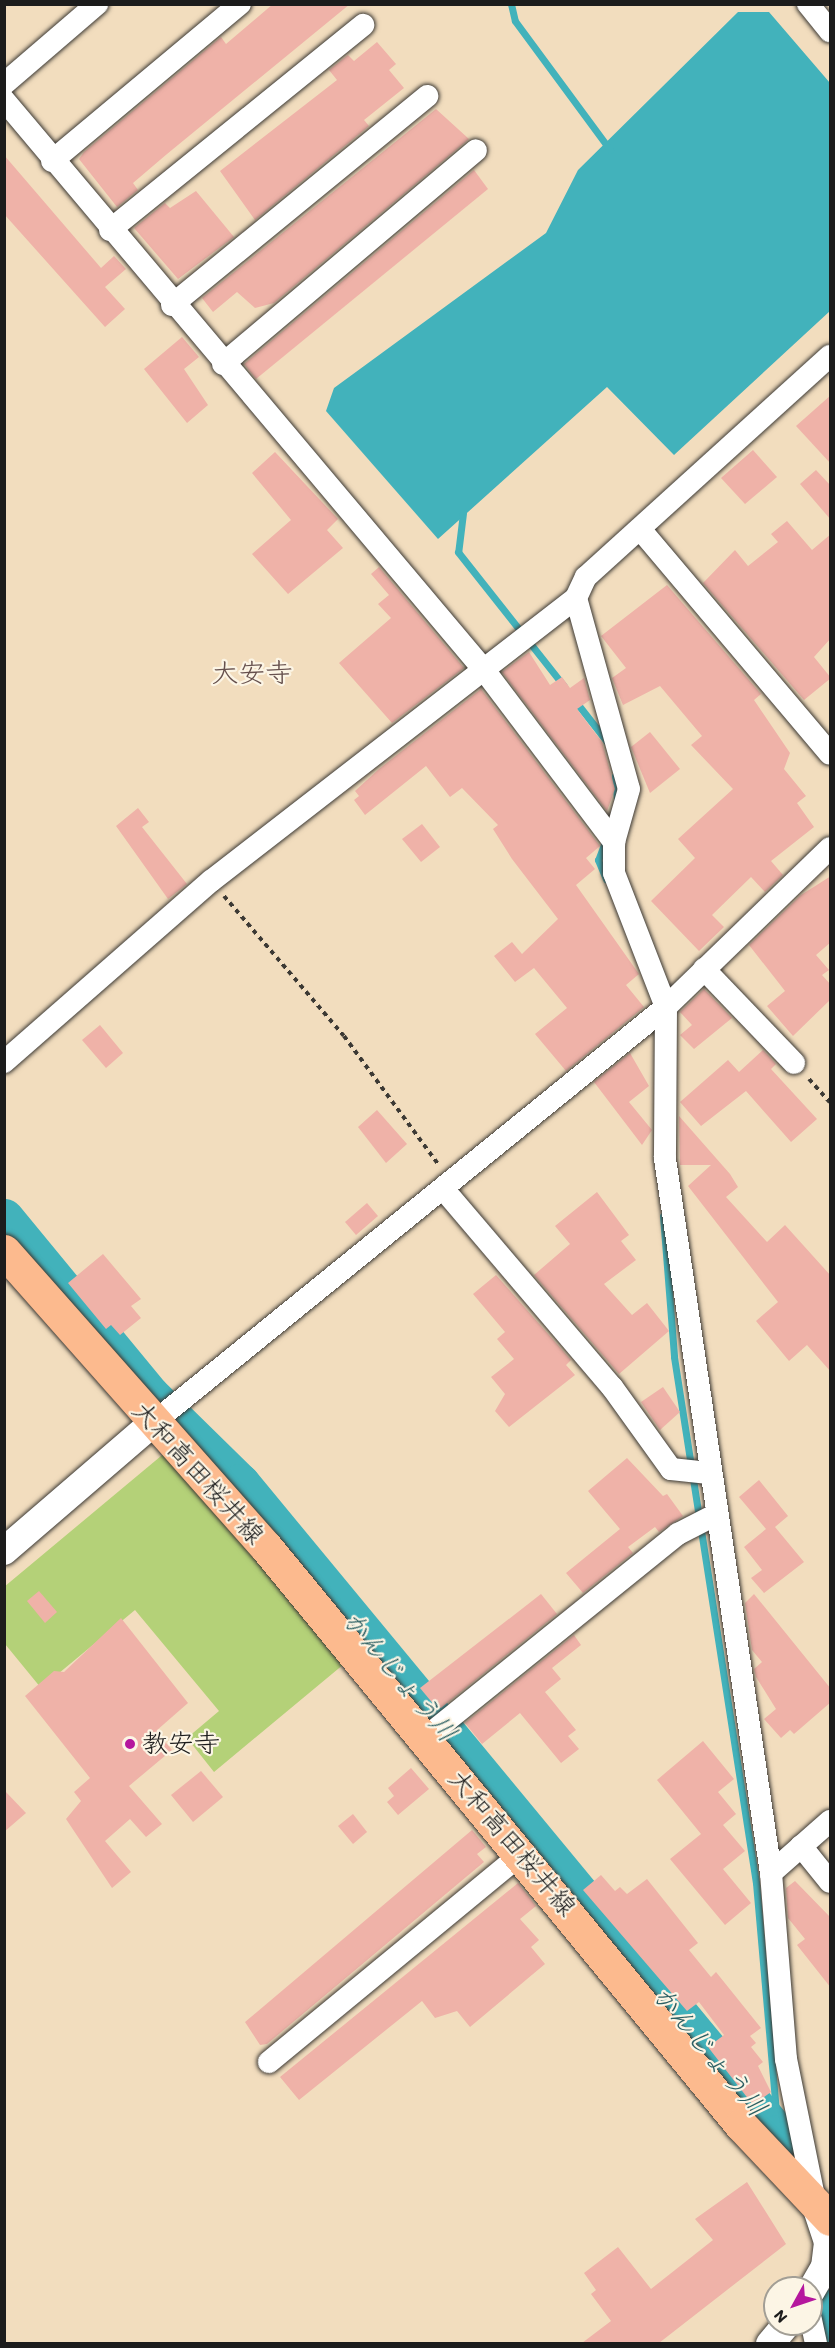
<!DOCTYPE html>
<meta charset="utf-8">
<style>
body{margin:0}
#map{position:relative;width:835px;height:2348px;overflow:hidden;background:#f2ddbe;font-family:Itim,"Klee One",sans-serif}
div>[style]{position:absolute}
.green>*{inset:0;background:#b4d178}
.water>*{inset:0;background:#42b2bb}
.stream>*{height:7px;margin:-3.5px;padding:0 3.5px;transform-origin:3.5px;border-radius:3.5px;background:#42b2bb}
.river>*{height:39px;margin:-19.5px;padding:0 19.5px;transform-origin:19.5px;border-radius:19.5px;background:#42b2bb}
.building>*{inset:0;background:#efb2a8}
.path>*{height:4px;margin-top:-2px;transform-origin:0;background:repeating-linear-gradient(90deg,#3c3934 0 4.5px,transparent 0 9px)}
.roads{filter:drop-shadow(0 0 2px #3c3934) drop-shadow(0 0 2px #3c3934)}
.minor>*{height:22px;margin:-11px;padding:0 11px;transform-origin:11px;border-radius:11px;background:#fff}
.tertiary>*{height:28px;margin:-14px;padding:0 14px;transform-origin:14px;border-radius:14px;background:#fff}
.primary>*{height:33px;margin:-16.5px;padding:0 16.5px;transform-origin:16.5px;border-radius:16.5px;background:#fcba8e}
.dots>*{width:16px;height:16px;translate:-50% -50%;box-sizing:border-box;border:3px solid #fcf5e5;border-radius:50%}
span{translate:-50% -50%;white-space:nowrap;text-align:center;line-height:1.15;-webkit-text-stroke:4.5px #fcf5e5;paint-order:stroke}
.street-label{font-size:26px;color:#1c1c1c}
.poi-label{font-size:26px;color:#1c1c1c}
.left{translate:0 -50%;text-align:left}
.neighbourhood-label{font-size:27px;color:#66504d}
.water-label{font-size:27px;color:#2d6064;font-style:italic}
.frame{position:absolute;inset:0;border:6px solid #1c1c1c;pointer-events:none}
.north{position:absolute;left:763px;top:2276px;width:60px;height:60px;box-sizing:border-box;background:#fcf5e5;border:2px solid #a29e95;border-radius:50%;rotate:230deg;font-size:16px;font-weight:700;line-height:24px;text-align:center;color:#1c1c1c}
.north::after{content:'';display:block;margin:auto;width:21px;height:27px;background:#b5179e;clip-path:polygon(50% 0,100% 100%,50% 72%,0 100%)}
</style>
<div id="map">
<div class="green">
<i style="clip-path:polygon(167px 1451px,344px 1664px,214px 1772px,187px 1738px,219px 1711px,135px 1610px,41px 1688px,5px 1644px,4px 1587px)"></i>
</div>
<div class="water">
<i style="clip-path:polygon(738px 12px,769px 12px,830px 83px,830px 311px,674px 455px,607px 387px,438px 539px,326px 411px,334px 388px,546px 233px,578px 170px)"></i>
</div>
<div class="stream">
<i style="left:511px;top:4px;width:17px;rotate:77deg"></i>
<i style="left:515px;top:21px;width:160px;rotate:53.6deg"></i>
<i style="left:463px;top:513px;width:39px;rotate:97deg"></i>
<i style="left:458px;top:552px;width:171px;rotate:51.7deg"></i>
<i style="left:576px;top:702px;width:52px;rotate:52deg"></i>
<i style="left:615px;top:776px;width:25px;rotate:85deg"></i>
<i style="left:605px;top:842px;width:19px;rotate:111deg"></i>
<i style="left:598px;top:860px;width:21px;rotate:67deg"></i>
<i style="left:663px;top:1216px;width:141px;rotate:85.5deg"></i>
<i style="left:674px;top:1357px;width:532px;rotate:81.14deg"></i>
<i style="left:756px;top:1883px;width:252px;rotate:85deg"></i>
</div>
<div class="river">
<i style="left:4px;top:1218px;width:229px;rotate:50.5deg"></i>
<i style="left:150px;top:1395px;width:126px;rotate:44.4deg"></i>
<i style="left:240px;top:1483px;width:845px;rotate:50.43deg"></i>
<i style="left:778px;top:2134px;width:13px;rotate:72deg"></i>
<i style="left:823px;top:2308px;width:32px;rotate:77deg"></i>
</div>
<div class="building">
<i style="clip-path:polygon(273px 4px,350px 4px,167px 154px,133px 183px,138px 190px,117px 207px,79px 159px,84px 152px,221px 37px,226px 44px)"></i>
<i style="clip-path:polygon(377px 42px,396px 64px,389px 70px,404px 88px,364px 120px,369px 126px,255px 220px,220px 171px,337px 80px,329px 70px,348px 55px,354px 61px)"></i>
<i style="clip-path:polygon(436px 109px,469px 139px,274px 303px,255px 308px,237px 292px,213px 312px,202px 298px)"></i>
<i style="clip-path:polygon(4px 155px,101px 268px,114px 256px,126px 269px,105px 287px,125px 309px,105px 327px,4px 214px)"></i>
<i style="clip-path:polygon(474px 170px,488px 189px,256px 379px,244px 364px)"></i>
<i style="clip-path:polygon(196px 191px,234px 237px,178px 279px,134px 228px,165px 203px,170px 208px)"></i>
<i style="clip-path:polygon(182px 337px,199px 357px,184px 369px,208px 405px,187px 423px,144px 369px)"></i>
<i style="clip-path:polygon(831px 395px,831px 464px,796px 426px)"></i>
<i style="clip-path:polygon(753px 450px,777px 477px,745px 504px,721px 478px)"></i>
<i style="clip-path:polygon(275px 452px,338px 519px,327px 530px,343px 548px,288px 594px,252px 554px,291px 520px,252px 473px)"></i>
<i style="clip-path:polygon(816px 470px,831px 486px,831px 520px,800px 484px)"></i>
<i style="clip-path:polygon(787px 521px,812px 550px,831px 534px,831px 638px,814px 657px,831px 678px,804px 700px,703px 583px,735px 550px,748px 566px,778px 542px,771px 534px)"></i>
<i style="clip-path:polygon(379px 567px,464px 668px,392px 723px,339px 663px,391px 618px,378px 604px,389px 595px,371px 574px)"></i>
<i style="clip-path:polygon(667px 585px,761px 694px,754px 700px,790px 753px,784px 769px,806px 796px,797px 803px,814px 827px,771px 861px,783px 875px,765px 892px,751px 877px,712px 915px,724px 927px,699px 951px,651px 901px,695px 858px,678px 839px,733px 789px,691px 745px,702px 736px,660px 686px,623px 705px,612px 678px,626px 668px,601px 636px)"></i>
<i style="clip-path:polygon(529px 652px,550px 685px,562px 677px,570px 688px,584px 678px,590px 700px,577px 709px,602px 742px,615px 789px,607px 811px,502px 672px)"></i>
<i style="clip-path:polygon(481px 689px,600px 846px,586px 858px,595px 869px,576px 885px,639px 974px,626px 985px,644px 1007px,566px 1071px,535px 1034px,567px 1008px,534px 968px,515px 982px,494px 956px,512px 942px,522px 954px,558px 919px,512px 859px,493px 829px,498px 825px,462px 788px,450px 797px,426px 766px,365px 815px,354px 800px,359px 796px,355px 791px,379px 769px)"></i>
<i style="clip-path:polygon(650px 732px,680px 769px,650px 793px,631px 747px)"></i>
<i style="clip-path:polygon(138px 808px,149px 822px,142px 827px,187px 884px,168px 899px,116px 826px)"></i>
<i style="clip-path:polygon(422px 824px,440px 847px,421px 862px,402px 839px)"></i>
<i style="clip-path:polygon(831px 876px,831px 942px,816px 955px,829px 970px,822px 975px,831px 985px,831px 999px,793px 1036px,767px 1006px,785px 991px,749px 945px,801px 895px)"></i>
<i style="clip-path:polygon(704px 989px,732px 1018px,694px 1049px,680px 1035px,692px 1025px,680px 1012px)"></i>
<i style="clip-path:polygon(100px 1025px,123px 1053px,106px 1068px,82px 1040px)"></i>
<i style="clip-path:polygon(763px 1050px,776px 1064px,771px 1069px,817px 1119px,791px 1142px,746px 1091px,701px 1126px,680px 1102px,728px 1060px,739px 1072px)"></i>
<i style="clip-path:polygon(630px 1053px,649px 1086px,629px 1102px,652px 1130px,642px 1145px,594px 1082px)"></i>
<i style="clip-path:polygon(377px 1110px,407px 1144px,386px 1163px,358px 1127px)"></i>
<i style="clip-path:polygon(679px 1116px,730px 1174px,738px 1187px,726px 1197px,767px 1242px,785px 1225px,831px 1276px,831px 1372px,807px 1345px,789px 1361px,756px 1321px,778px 1302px,688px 1186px,711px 1165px,680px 1165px)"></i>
<i style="clip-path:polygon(597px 1192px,629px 1235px,621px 1241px,636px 1260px,604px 1284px,632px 1315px,647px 1303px,669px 1331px,619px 1374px,534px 1275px,570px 1244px,555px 1226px)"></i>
<i style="clip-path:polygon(367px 1203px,378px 1216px,356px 1235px,345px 1222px)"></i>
<i style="clip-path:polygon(103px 1254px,141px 1299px,131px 1306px,141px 1318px,120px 1335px,111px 1325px,106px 1329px,68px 1283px)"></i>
<i style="clip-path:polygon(496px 1275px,571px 1360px,566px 1365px,575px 1375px,509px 1427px,495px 1411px,505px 1394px,491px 1377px,514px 1359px,497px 1339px,505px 1332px,473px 1294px)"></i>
<i style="clip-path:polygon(663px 1387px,680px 1412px,660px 1430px,641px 1402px)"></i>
<i style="clip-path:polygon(627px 1458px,663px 1496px,667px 1494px,683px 1516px,659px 1532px,655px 1527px,628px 1547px,633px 1553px,583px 1593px,566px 1573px,620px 1529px,588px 1491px)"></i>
<i style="clip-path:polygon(759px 1480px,788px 1516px,775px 1527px,804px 1562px,764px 1593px,751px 1578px,762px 1570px,744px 1547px,766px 1529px,739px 1497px)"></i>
<i style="clip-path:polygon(39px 1591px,57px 1612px,45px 1623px,27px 1601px)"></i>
<i style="clip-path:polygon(541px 1594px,557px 1614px,441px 1708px,435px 1706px,420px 1688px)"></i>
<i style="clip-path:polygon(754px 1594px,831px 1689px,831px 1702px,794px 1734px,790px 1730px,781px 1738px,764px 1719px,776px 1709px,756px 1677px,754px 1669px,762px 1662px,752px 1650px,745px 1603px)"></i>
<i style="clip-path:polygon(121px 1618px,188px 1703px,156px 1731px,172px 1750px,129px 1786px,162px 1824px,146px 1837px,130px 1819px,105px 1841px,131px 1872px,112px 1888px,66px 1819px,81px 1801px,74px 1792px,90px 1778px,25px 1696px,54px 1671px,64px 1672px)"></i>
<i style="clip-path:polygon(574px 1635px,581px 1645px,552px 1668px,561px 1679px,545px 1692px,576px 1730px,568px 1736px,579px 1749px,561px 1763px,520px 1713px,482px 1744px,465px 1723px)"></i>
<i style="clip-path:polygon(703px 1741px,734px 1779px,718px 1792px,736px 1814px,723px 1825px,745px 1851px,723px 1869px,751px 1903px,725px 1925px,670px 1859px,701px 1834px,657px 1780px)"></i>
<i style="clip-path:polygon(411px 1768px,429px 1789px,398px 1815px,387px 1802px,394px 1796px,388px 1788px)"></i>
<i style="clip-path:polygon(201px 1771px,223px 1797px,193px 1822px,171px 1795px)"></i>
<i style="clip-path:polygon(4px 1790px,26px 1813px,4px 1832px)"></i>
<i style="clip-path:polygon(353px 1814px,367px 1832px,353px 1844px,338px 1826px)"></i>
<i style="clip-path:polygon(472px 1830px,486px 1847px,477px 1854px,484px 1862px,267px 2044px,260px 2045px,245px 2022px)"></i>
<i style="clip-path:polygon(601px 1875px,615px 1891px,620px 1887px,627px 1894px,647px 1879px,698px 1943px,689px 1950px,711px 1977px,716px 1972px,761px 2028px,750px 2036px,756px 2043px,751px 2047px,763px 2062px,758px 2066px,771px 2092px,753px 2105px,708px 2047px,724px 2035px,699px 2002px,687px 2011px,583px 1890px)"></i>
<i style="clip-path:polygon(795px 1881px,831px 1918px,831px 1988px,797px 1945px,805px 1939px,788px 1918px,786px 1888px)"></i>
<i style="clip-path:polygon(518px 1883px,536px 1906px,520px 1919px,539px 1940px,531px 1947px,545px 1964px,470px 2027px,457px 2011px,435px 2018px,422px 2001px,299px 2100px,280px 2077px)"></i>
<i style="clip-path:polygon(747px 2182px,786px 2244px,659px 2343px,582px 2343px,611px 2321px,591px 2294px,596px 2290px,584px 2273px,618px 2247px,651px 2289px,713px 2240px,695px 2219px)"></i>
</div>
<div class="path">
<i style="left:224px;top:896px;width:184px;rotate:49.4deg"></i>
<i style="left:344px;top:1036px;width:159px;rotate:53.7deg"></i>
<i style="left:809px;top:1079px;width:31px;rotate:48deg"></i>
</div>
<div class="roads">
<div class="minor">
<i style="left:808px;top:4px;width:35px;rotate:51deg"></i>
<i style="left:4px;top:84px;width:123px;rotate:-40.7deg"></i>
<i style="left:4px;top:100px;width:745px;rotate:49.9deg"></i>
<i style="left:484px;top:670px;width:216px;rotate:52.9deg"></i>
<i style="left:52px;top:161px;width:245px;rotate:-39.9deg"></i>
<i style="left:110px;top:230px;width:326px;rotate:-39deg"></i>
<i style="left:172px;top:305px;width:330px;rotate:-39.3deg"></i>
<i style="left:223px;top:364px;width:331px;rotate:-40.2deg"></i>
<i style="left:640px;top:529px;width:294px;rotate:49.8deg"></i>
<i style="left:576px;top:598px;width:198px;rotate:74.5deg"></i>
<i style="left:629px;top:789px;width:55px;rotate:105.8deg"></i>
<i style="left:614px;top:842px;width:31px;rotate:90deg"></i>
<i style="left:614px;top:873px;width:144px;rotate:68.8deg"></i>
<i style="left:666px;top:1007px;width:152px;rotate:90.4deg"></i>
<i style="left:665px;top:1159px;width:722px;rotate:81.56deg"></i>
<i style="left:771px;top:1873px;width:187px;rotate:85.4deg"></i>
<i style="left:786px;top:2059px;width:145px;rotate:78.5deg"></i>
<i style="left:704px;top:969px;width:130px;rotate:46.2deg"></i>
<i style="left:4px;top:1062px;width:275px;rotate:-41.2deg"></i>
<i style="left:211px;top:881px;width:462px;rotate:-37.8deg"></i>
<i style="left:576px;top:598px;width:23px;rotate:-65deg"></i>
<i style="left:586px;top:577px;width:329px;rotate:-42.2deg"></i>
<i style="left:445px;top:1191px;width:257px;rotate:49.6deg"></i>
<i style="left:612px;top:1387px;width:101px;rotate:54.3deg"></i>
<i style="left:671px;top:1469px;width:38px;rotate:6deg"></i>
<i style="left:153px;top:1423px;width:660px;rotate:-39.04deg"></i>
<i style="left:666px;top:1007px;width:228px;rotate:-44.1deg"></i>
<i style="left:425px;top:1738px;width:325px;rotate:-38.9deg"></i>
<i style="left:678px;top:1534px;width:42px;rotate:-27.2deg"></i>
<i style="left:801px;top:1846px;width:46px;rotate:51.1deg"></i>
<i style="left:771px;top:1873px;width:79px;rotate:-41.4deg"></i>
<i style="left:269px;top:2062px;width:327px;rotate:-39.5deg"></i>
<i style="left:811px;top:2320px;width:25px;rotate:78deg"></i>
</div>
<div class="tertiary">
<i style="left:4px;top:1551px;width:196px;rotate:-40.7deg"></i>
<i style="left:811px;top:2291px;width:28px;rotate:-60deg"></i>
<i style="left:825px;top:2267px;width:25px;rotate:-83deg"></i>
<i style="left:828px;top:2242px;width:41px;rotate:-108.4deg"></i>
<i style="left:770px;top:2344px;width:26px;rotate:-50deg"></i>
</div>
<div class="primary">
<i style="left:4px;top:1251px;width:395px;rotate:48.5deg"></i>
<i style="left:266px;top:1547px;width:748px;rotate:50.59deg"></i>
<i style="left:741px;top:2125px;width:129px;rotate:46.6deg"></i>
</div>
</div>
<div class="dots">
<i style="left:130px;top:1744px;background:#b5179e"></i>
</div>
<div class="street-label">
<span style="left:198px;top:1473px;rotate:48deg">大和高田桜井線</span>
<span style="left:512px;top:1843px;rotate:50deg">大和高田桜井線</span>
</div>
<div class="poi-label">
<span class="left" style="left:142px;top:1744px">教安寺</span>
</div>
<div class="neighbourhood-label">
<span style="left:252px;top:673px">大安寺</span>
</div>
<div class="water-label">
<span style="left:400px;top:1676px;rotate:50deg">かんじょう川</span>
<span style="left:710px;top:2051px;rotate:50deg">かんじょう川</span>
</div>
<div class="frame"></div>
<div class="north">N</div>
</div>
